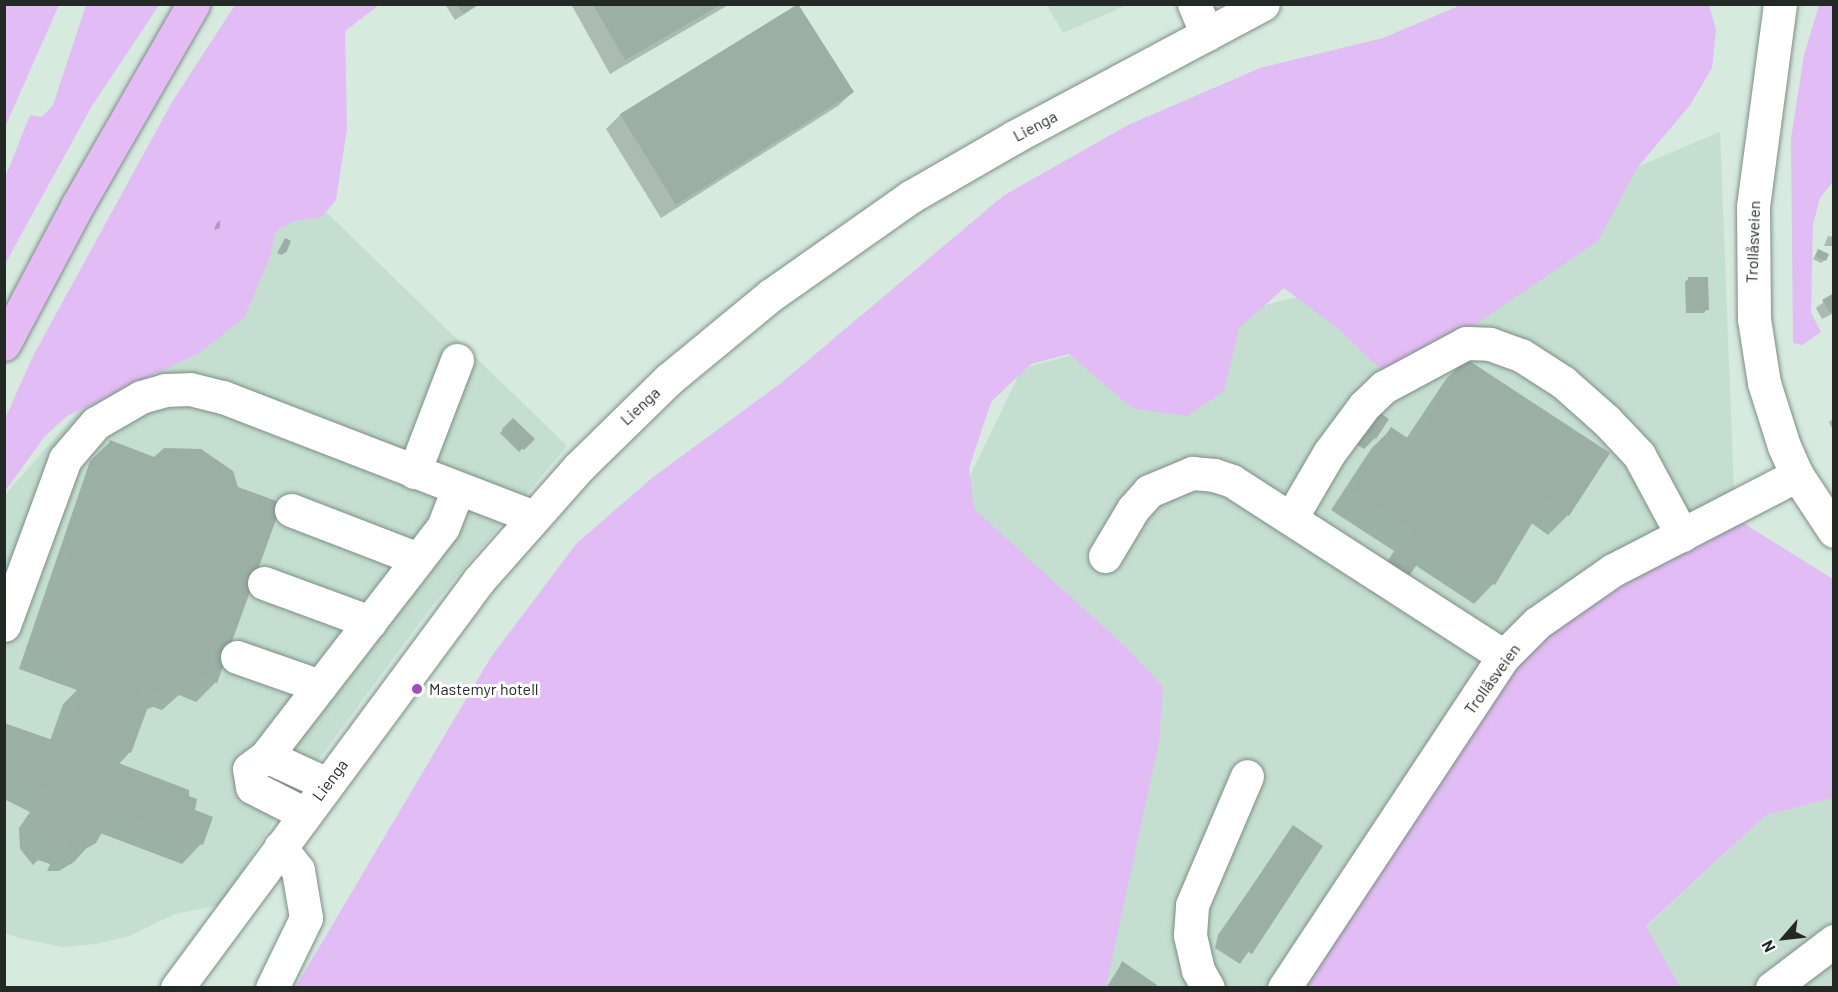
<!DOCTYPE html>
<meta charset="utf-8">
<style>
body{margin:0}
#map{position:relative;width:1838px;height:992px;overflow:hidden;background:#d6eade;font-family:Barlow,sans-serif}
div>[style]{position:absolute}
.built>*{inset:0;background:#c4decf}
.green>*{inset:0;background:#e2bcf4}
.shadow>*{inset:0;background:#0003}
.building>*{inset:0;background:#9cafa4}
.roads{filter:drop-shadow(0 0 2px #7c8e84) drop-shadow(0 0 2px #7c8e84)}
.minor>*{height:33px;margin:-16.5px;padding:0 16.5px;transform-origin:16.5px;border-radius:16.5px;background:#fff}
.major>*{height:33px;margin:-16.5px;padding:0 16.5px;transform-origin:16.5px;border-radius:16.5px;background:#e4bbf5}
.dots>*{width:16px;height:16px;translate:-50% -50%;box-sizing:border-box;border:3px solid #fff;border-radius:50%}
span{translate:-50% -50%;white-space:nowrap;text-align:center;line-height:1.15;-webkit-text-stroke:6px #fff;paint-order:stroke}
.street-label{font-size:16px;color:#232a26}
.poi-label{font-size:16px;color:#232a26}
.left{translate:0 -50%;text-align:left}
.frame{position:absolute;inset:0;border:6px solid #232a26;pointer-events:none}
.north{position:absolute;left:1754px;top:908px;width:60px;height:60px;-webkit-text-stroke:4px #fff;paint-order:stroke;rotate:242deg;font-size:16px;font-weight:700;line-height:24px;text-align:center;color:#232a26}
.north::after{content:'';display:block;margin:auto;width:21px;height:27px;background:#232a26;clip-path:polygon(50% 0,100% 100%,50% 72%,0 100%)}
</style>
<div id="map">
<div class="built">
<i style="clip-path:polygon(1047px 5px,1127px 5px,1063px 33px)"></i>
<i style="clip-path:polygon(1720px 132px,1735px 518px,1279px 987px,1082px 987px,959px 499px,1022px 368px,1378px 276px)"></i>
<i style="clip-path:polygon(254px 142px,567px 446px,432px 606px,276px 817px,221px 905px,175px 914px,129px 936px,95px 944px,63px 947px,19px 938px,5px 933px,4px 496px,88px 400px)"></i>
<i style="clip-path:polygon(1833px 798px,1833px 987px,1680px 987px,1646px 927px,1766px 815px)"></i>
</div>
<div class="green">
<i style="clip-path:polygon(5px 4px,59px 5px,5px 127px,4px 5px)"></i>
<i style="clip-path:polygon(86px 5px,159px 5px,93px 104px,5px 264px,5px 178px,30px 115px,42px 117px,53px 105px)"></i>
<i style="clip-path:polygon(235px 5px,379px 5px,345px 31px,347px 129px,336px 200px,322px 217px,294px 221px,276px 231px,269px 259px,244px 318px,199px 353px,67px 416px,45px 436px,5px 491px,5px 419px,32px 358px,172px 102px)"></i>
<i style="clip-path:polygon(1461px 5px,1709px 5px,1716px 30px,1712px 68px,1690px 105px,1637px 168px,1598px 241px,1452px 340px,1383px 371px,1336px 327px,1284px 288px,1239px 328px,1224px 391px,1187px 416px,1132px 408px,1069px 354px,1031px 364px,991px 402px,969px 468px,974px 509px,1130px 651px,1163px 687px,1159px 741px,1106px 987px,295px 988px,491px 657px,576px 544px,652px 478px,781px 383px,1003px 196px,1128px 125px,1260px 68px,1383px 38px)"></i>
<i style="clip-path:polygon(1819px 5px,1833px 5px,1834px 180px,1820px 198px,1813px 224px,1811px 313px,1821px 332px,1802px 345px,1793px 343px,1791px 139px,1804px 55px)"></i>
<i style="clip-path:polygon(1735px 518px,1833px 579px,1833px 798px,1766px 815px,1646px 926px,1680px 987px,1279px 988px,1560px 606px)"></i>
</div>
<div class="shadow">
<i style="clip-path:polygon(445px 4px,480px 4px,455px 20px)"></i>
<i style="clip-path:polygon(571px 4px,730px 4px,610px 74px)"></i>
<i style="clip-path:polygon(799px 6px,853px 92px,838px 106px,661px 218px,606px 129px,620px 115px)"></i>
<i style="clip-path:polygon(220px 220px,220px 228px,214px 230px,216px 224px)"></i>
<i style="clip-path:polygon(1828px 236px,1834px 237px,1833px 246px,1824px 246px)"></i>
<i style="clip-path:polygon(285px 240px,285px 252px,282px 255px,277px 253px)"></i>
<i style="clip-path:polygon(1818px 251px,1825px 260px,1821px 263px,1813px 259px)"></i>
<i style="clip-path:polygon(1688px 279px,1707px 309px,1704px 313px,1686px 313px,1685px 282px)"></i>
<i style="clip-path:polygon(1834px 295px,1834px 313px,1822px 319px,1816px 308px)"></i>
<i style="clip-path:polygon(1465px 360px,1568px 515px,1548px 535px,1530px 522px,1493px 584px,1474px 604px,1415px 565px,1385px 600px,1369px 590px,1394px 551px,1331px 510px,1371px 449px,1391px 429px,1406px 439px,1446px 379px)"></i>
<i style="clip-path:polygon(1834px 418px,1834px 432px,1829px 422px)"></i>
<i style="clip-path:polygon(513px 420px,532px 439px,519px 452px,500px 433px)"></i>
<i style="clip-path:polygon(1363px 422px,1375px 438px,1364px 449px,1351px 441px)"></i>
<i style="clip-path:polygon(110px 442px,216px 682px,196px 702px,179px 695px,162px 710px,153px 707px,145px 710px,130px 752px,118px 765px,187px 798px,201px 844px,182px 864px,100px 833px,74px 862px,59px 871px,47px 871px,50px 864px,38px 860px,33px 865px,20px 849px,19px 828px,30px 812px,4px 799px,4px 724px,50px 741px,63px 704px,77px 690px,19px 669px,90px 461px)"></i>
<i style="clip-path:polygon(1293px 827px,1321px 846px,1240px 964px,1215px 948px,1218px 935px)"></i>
<i style="clip-path:polygon(1122px 963px,1154px 988px,1106px 988px)"></i>
</div>
<div class="building">
<i style="clip-path:polygon(457px 4px,478px 4px,463px 14px)"></i>
<i style="clip-path:polygon(593px 4px,722px 4px,625px 60px)"></i>
<i style="clip-path:polygon(798px 4px,854px 92px,676px 205px,620px 114px)"></i>
<i style="clip-path:polygon(285px 238px,291px 241px,286px 253px,279px 250px)"></i>
<i style="clip-path:polygon(1818px 249px,1829px 254px,1826px 261px,1815px 256px)"></i>
<i style="clip-path:polygon(1688px 277px,1708px 277px,1709px 310px,1688px 311px)"></i>
<i style="clip-path:polygon(1834px 293px,1834px 311px,1830px 313px,1822px 300px)"></i>
<i style="clip-path:polygon(1465px 358px,1610px 453px,1569px 516px,1546px 500px,1495px 585px,1431px 543px,1406px 581px,1387px 569px,1412px 531px,1350px 490px,1391px 427px,1415px 443px,1428px 422px,1424px 420px)"></i>
<i style="clip-path:polygon(1374px 409px,1389px 419px,1376px 439px,1361px 429px)"></i>
<i style="clip-path:polygon(513px 418px,535px 439px,524px 450px,502px 429px)"></i>
<i style="clip-path:polygon(110px 440px,154px 457px,164px 448px,201px 449px,233px 471px,238px 487px,282px 503px,217px 683px,199px 676px,186px 682px,183px 691px,174px 688px,158px 695px,142px 689px,137px 703px,148px 707px,131px 753px,120px 749px,116px 762px,189px 790px,189px 796px,197px 799px,195px 810px,213px 817px,203px 845px,112px 811px,105px 814px,102px 832px,96px 843px,80px 852px,66px 852px,68px 844px,56px 840px,53px 847px,39px 829px,39px 807px,49px 792px,4px 772px,4px 723px,70px 746px,75px 733px,66px 730px,83px 682px,92px 685px,97px 671px,38px 650px)"></i>
<i style="clip-path:polygon(1293px 825px,1323px 846px,1252px 954px,1225px 937px,1228px 922px)"></i>
<i style="clip-path:polygon(1122px 961px,1157px 985px,1156px 988px,1111px 988px)"></i>
</div>
<div class="roads">
<div class="minor">
<i style="left:1194px;top:4px;width:33px;rotate:67deg"></i>
<i style="left:1780px;top:4px;width:204px;rotate:97.6deg"></i>
<i style="left:1753px;top:206px;width:113px;rotate:89.5deg"></i>
<i style="left:1754px;top:319px;width:65px;rotate:81.1deg"></i>
<i style="left:1764px;top:383px;width:66px;rotate:72.4deg"></i>
<i style="left:1784px;top:446px;width:32px;rotate:66deg"></i>
<i style="left:1797px;top:475px;width:67px;rotate:56.5deg"></i>
<i style="left:414px;top:472px;width:120px;rotate:-69deg"></i>
<i style="left:291px;top:510px;width:136px;rotate:21.1deg"></i>
<i style="left:1291px;top:518px;width:75px;rotate:-59.7deg"></i>
<i style="left:1329px;top:453px;width:59px;rotate:-53.3deg"></i>
<i style="left:1364px;top:406px;width:28px;rotate:-44deg"></i>
<i style="left:1384px;top:387px;width:93px;rotate:-28.2deg"></i>
<i style="left:1466px;top:343px;width:24px;rotate:2deg"></i>
<i style="left:1490px;top:344px;width:33px;rotate:20deg"></i>
<i style="left:1521px;top:355px;width:50px;rotate:32.7deg"></i>
<i style="left:1563px;top:382px;width:57px;rotate:41.5deg"></i>
<i style="left:1606px;top:420px;width:48px;rotate:46.7deg"></i>
<i style="left:1639px;top:455px;width:91px;rotate:61.7deg"></i>
<i style="left:1105px;top:556px;width:55px;rotate:-59.2deg"></i>
<i style="left:1133px;top:509px;width:24px;rotate:-48deg"></i>
<i style="left:1149px;top:491px;width:47px;rotate:-22.7deg"></i>
<i style="left:1192px;top:473px;width:22px;rotate:5deg"></i>
<i style="left:1214px;top:475px;width:19px;rotate:18deg"></i>
<i style="left:1232px;top:481px;width:323px;rotate:32.8deg"></i>
<i style="left:264px;top:583px;width:113px;rotate:20.2deg"></i>
<i style="left:4px;top:625px;width:177px;rotate:-69.8deg"></i>
<i style="left:65px;top:459px;width:48px;rotate:-49.3deg"></i>
<i style="left:96px;top:423px;width:52px;rotate:-30deg"></i>
<i style="left:141px;top:397px;width:25px;rotate:-16deg"></i>
<i style="left:165px;top:390px;width:25px;rotate:-2deg"></i>
<i style="left:190px;top:389px;width:34px;rotate:14deg"></i>
<i style="left:223px;top:397px;width:333px;rotate:21.1deg"></i>
<i style="left:237px;top:657px;width:88px;rotate:19.3deg"></i>
<i style="left:266px;top:756px;width:67px;rotate:24.7deg"></i>
<i style="left:305px;top:814px;width:59px;rotate:-153deg"></i>
<i style="left:252px;top:787px;width:18px;rotate:-99deg"></i>
<i style="left:249px;top:769px;width:21px;rotate:-37deg"></i>
<i style="left:266px;top:756px;width:289px;rotate:-52.3deg"></i>
<i style="left:443px;top:527px;width:41px;rotate:-68.5deg"></i>
<i style="left:177px;top:988px;width:508px;rotate:-53.49deg"></i>
<i style="left:479px;top:580px;width:149px;rotate:-48.5deg"></i>
<i style="left:578px;top:468px;width:127px;rotate:-44.4deg"></i>
<i style="left:669px;top:379px;width:132px;rotate:-39.5deg"></i>
<i style="left:771px;top:295px;width:172px;rotate:-35.1deg"></i>
<i style="left:912px;top:196px;width:118px;rotate:-30deg"></i>
<i style="left:1014px;top:137px;width:282px;rotate:-28.1deg"></i>
<i style="left:272px;top:988px;width:78px;rotate:-64.1deg"></i>
<i style="left:306px;top:918px;width:49px;rotate:-99.5deg"></i>
<i style="left:298px;top:870px;width:29px;rotate:-128deg"></i>
<i style="left:1208px;top:988px;width:21px;rotate:-119deg"></i>
<i style="left:1198px;top:970px;width:36px;rotate:-103deg"></i>
<i style="left:1190px;top:935px;width:30px;rotate:-86deg"></i>
<i style="left:1192px;top:905px;width:140px;rotate:-66.9deg"></i>
<i style="left:1284px;top:988px;width:398px;rotate:-56.5deg"></i>
<i style="left:1504px;top:656px;width:47px;rotate:-45deg"></i>
<i style="left:1537px;top:623px;width:93px;rotate:-34.9deg"></i>
<i style="left:1613px;top:570px;width:207px;rotate:-27.3deg"></i>
<i style="left:1772px;top:988px;width:78px;rotate:-37.2deg"></i>
</div>
<div class="major">
<i style="left:4px;top:344px;width:156px;rotate:-62.1deg"></i>
<i style="left:77px;top:206px;width:233px;rotate:-60.1deg"></i>
</div>
</div>
<div class="dots">
<i style="left:417px;top:689px;background:#9e4ebf"></i>
</div>
<div class="street-label">
<span style="left:1035px;top:126px;rotate:-28deg">Lienga</span>
<span style="left:1753px;top:242px;rotate:-88deg">Trollåsveien</span>
<span style="left:640px;top:406px;rotate:-43deg">Lienga</span>
<span style="left:1492px;top:679px;rotate:-54deg">Trollåsveien</span>
<span style="left:330px;top:780px;rotate:-53deg">Lienga</span>
</div>
<div class="poi-label">
<span class="left" style="left:429px;top:689px">Mastemyr hotell</span>
</div>
<div class="frame"></div>
<div class="north">N</div>
</div>
